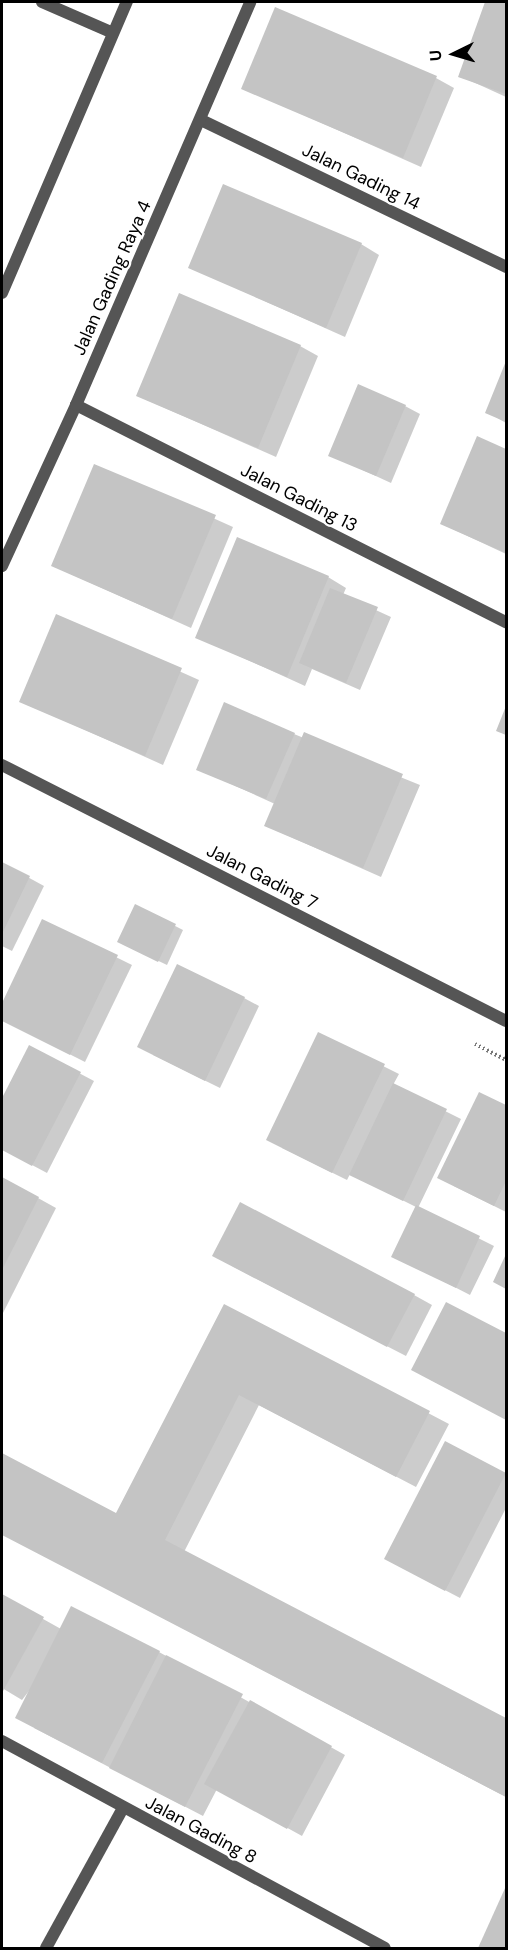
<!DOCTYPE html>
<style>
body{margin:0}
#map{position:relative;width:508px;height:1950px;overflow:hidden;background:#fff;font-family:"DM Sans",sans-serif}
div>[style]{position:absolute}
.shadow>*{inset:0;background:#0003}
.building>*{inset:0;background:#c4c4c4}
.path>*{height:4px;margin-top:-2px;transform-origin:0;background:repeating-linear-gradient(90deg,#777 0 1.5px,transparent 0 4.5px)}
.service>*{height:12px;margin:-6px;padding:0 6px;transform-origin:6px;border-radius:6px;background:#555}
.minor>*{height:12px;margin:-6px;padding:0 6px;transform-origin:6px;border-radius:6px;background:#555}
span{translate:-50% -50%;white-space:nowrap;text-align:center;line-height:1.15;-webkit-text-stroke:4.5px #fff;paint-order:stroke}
.street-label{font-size:18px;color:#000}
.frame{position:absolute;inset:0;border:3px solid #000;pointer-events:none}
.north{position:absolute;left:424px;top:24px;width:60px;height:60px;-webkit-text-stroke:4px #fff;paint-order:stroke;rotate:265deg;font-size:16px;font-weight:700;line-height:24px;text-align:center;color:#000}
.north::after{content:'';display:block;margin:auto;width:21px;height:27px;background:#000;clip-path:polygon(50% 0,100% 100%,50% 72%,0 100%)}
</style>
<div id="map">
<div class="shadow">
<i style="clip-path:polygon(486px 2px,506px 2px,506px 97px,460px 76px)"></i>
<i style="clip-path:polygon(436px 78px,454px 88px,421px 167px,243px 88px)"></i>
<i style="clip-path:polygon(361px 244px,379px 255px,345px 337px,189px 267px)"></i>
<i style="clip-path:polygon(300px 346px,318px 356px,276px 457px,138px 396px)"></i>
<i style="clip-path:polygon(506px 365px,506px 423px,487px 412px)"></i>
<i style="clip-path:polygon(405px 406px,420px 414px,391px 483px,330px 455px)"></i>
<i style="clip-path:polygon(478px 438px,506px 451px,506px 554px,442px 524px)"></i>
<i style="clip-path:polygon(95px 465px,233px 527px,191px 628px,53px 566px)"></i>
<i style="clip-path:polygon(238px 539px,328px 577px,346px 588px,343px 595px,391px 617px,360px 690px,312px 669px,305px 686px,197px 637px)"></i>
<i style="clip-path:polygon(56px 616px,199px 680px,163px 765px,21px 701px)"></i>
<i style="clip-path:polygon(294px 734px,420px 785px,381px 877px,266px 826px,275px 804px,198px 769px)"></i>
<i style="clip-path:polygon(2px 863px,44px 886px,12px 951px,2px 946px)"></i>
<i style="clip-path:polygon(136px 906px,183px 930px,167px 965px,127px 946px)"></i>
<i style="clip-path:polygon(43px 921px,132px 965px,85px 1062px,2px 1020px,2px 1006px)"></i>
<i style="clip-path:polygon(244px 998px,259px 1006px,220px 1088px,153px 1055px)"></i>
<i style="clip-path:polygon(319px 1034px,399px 1074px,393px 1085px,461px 1119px,418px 1208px,494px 1246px,470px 1295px,406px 1262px,416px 1207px,350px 1174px,347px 1180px,282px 1148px)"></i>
<i style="clip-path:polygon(30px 1047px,94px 1081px,47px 1173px,2px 1149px,2px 1101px)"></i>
<i style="clip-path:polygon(479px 1094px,506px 1107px,506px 1212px,454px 1186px)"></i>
<i style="clip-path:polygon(2px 1178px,56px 1208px,2px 1315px)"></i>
<i style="clip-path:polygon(232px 1266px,414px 1295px,432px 1305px,406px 1356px)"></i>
<i style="clip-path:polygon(447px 1304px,506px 1335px,506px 1419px,431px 1380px)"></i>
<i style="clip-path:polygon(224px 1306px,449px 1424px,416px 1487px,259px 1405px,184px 1552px,506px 1719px,506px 1797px,2px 1534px,2px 1455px,117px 1515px)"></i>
<i style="clip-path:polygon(446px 1443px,506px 1475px,506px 1508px,460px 1598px,401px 1567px)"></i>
<i style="clip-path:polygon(2px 1596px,61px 1629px,159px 1652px,345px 1755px,302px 1836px,217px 1789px,203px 1816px,34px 1728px,32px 1687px,22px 1700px,2px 1688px)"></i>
<i style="clip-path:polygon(506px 1890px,506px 1948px,480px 1948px)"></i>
</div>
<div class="building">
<i style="clip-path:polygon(485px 2px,506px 2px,506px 94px,458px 77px)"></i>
<i style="clip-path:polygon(275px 7px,437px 76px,403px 158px,241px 89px)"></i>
<i style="clip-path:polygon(223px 184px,362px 243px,326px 328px,188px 268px)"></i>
<i style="clip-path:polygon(179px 293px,301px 345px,258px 448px,136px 396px)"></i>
<i style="clip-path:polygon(506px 361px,506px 422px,485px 413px)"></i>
<i style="clip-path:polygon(358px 384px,406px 405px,376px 476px,328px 456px)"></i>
<i style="clip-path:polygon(477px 436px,506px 449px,506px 553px,440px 524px)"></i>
<i style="clip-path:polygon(94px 464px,216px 515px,172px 619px,51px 566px)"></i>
<i style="clip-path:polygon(237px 537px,329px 576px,287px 677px,195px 638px)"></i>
<i style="clip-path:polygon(330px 588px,378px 607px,346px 683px,299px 663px)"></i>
<i style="clip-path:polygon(56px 614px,182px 668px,145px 756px,19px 702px)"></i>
<i style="clip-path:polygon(224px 702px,295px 733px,266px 799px,196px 770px)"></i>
<i style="clip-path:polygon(506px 706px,506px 735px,496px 731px)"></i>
<i style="clip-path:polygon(304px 732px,403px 774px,363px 868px,264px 826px)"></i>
<i style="clip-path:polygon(2px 862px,30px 876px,2px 934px)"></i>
<i style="clip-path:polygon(135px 904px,176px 924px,158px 962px,117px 942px)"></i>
<i style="clip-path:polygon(42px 919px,118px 955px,70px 1055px,2px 1021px,2px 1003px)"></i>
<i style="clip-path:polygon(177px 964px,245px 997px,205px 1081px,137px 1047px)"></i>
<i style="clip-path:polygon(318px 1032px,385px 1064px,332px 1173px,266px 1140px)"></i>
<i style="clip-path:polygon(29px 1045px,81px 1072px,32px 1166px,2px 1150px,2px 1098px)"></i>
<i style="clip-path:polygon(393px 1083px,447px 1109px,403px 1201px,349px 1175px)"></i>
<i style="clip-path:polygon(479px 1092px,506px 1105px,506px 1181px,494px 1206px,437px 1178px)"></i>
<i style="clip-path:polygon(2px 1177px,39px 1197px,2px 1270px)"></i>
<i style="clip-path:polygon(240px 1202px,415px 1294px,387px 1347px,212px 1256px)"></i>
<i style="clip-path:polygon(416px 1205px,480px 1236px,456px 1288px,391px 1257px)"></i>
<i style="clip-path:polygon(506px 1254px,506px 1289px,493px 1282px)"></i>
<i style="clip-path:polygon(446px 1302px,506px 1333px,506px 1420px,411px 1370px)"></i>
<i style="clip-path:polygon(224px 1304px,430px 1411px,396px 1477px,239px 1395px,165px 1540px,506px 1718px,506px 1797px,2px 1535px,2px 1453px,116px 1513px)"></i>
<i style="clip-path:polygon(445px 1441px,506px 1473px,445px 1591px,384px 1559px)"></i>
<i style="clip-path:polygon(2px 1594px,44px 1617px,3px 1691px,2px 1689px)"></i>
<i style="clip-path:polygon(71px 1606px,160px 1651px,102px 1763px,15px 1718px)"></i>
<i style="clip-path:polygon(166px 1655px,243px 1694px,185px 1807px,109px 1768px)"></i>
<i style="clip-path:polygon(250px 1700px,332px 1746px,287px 1829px,204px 1784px)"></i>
<i style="clip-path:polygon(506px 1886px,506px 1948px,478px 1948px)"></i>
</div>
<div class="path">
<i style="left:475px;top:1044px;width:35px;rotate:27deg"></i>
</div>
<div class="service">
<i style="left:42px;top:2px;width:77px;rotate:23.6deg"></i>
<i style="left:2px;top:293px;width:317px;rotate:-66.8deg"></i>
</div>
<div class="minor">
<i style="left:201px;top:120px;width:339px;rotate:25.7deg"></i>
<i style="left:76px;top:405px;width:482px;rotate:26.8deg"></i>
<i style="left:2px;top:566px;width:177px;rotate:-65.3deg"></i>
<i style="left:76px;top:405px;width:439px;rotate:-66.6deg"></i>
<i style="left:2px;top:765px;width:565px;rotate:26.93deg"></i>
<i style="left:2px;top:1741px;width:435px;rotate:28.4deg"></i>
<i style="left:46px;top:1948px;width:160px;rotate:-61.2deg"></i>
</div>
<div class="street-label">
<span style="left:361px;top:177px;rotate:26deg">Jalan Gading 14</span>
<span style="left:112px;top:278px;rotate:-66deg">Jalan Gading Raya 4</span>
<span style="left:299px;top:498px;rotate:27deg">Jalan Gading 13</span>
<span style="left:262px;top:877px;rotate:27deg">Jalan Gading 7</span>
<span style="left:201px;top:1830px;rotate:28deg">Jalan Gading 8</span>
</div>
<div class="frame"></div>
<div class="north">U</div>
</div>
